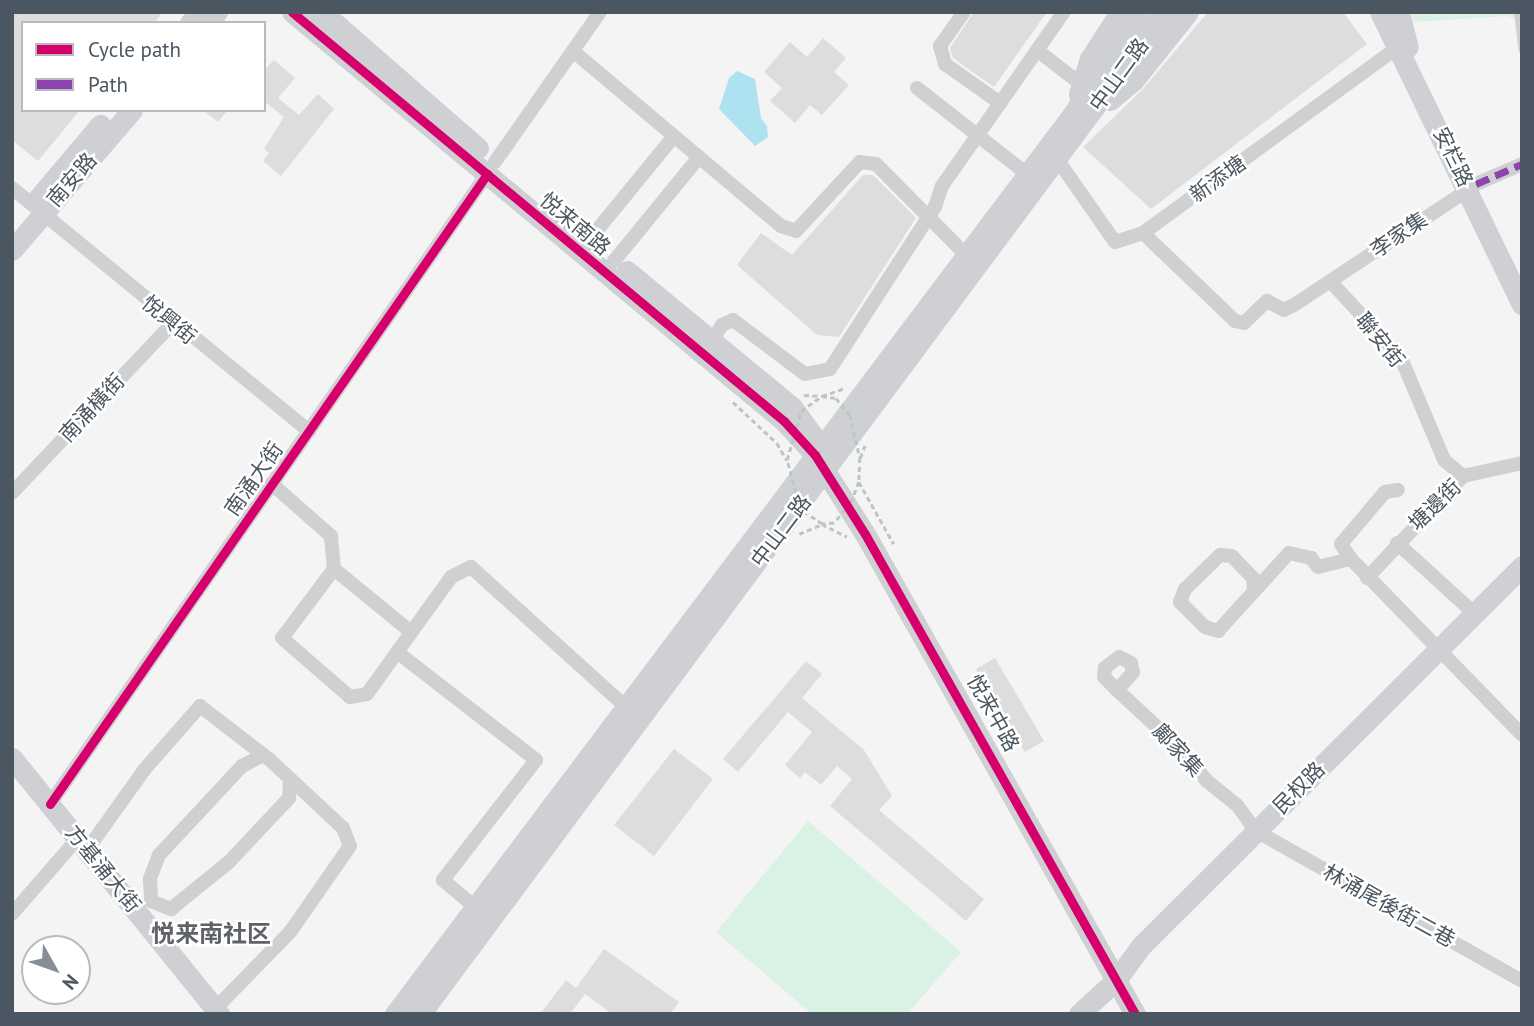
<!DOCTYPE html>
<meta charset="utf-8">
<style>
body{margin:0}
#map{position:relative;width:1534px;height:1026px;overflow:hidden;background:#f4f4f4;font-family:"PT Sans","Noto Sans SC",sans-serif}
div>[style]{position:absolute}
.green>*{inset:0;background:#d9f2e3}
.water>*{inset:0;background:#aee2f0}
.building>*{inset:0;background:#ddddde}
.path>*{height:2.5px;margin-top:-1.25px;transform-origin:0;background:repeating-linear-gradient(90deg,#bcc7c4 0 5px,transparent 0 8.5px)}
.lane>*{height:7px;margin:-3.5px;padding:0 3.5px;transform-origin:3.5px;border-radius:3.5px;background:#ced0d2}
.street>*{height:14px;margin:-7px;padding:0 7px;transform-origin:7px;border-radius:7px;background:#ced0d2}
.secondary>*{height:21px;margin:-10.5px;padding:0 10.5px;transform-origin:10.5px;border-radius:10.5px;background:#ced0d4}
.path-bridge>*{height:2.5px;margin-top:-1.25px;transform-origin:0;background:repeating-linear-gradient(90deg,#bcc7c4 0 5px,transparent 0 8.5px)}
.quiet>*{height:7px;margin-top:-3.5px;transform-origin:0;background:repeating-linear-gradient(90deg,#8e44ad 0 14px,transparent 0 21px)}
.cycleway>*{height:9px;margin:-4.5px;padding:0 4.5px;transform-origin:4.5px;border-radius:4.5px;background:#d6006c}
span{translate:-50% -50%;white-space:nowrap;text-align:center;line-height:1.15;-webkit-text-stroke:5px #fff;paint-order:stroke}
.street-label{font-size:21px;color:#4a5661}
.quarter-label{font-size:24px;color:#5f6368;font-weight:700}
.frame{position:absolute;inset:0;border:14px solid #4a5661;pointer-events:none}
.legend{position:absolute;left:21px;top:21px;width:245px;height:91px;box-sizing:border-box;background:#fff;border:2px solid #b7bbc0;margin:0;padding:9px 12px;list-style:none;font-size:21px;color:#4a5661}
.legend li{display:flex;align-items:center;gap:14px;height:35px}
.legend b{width:35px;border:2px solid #b7bbc0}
.north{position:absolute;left:21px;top:935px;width:70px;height:70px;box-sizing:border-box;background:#fff;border:2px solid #b7bbc0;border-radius:50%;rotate:130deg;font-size:19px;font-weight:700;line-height:28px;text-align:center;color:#4a5661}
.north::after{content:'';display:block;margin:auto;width:24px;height:32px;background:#868d94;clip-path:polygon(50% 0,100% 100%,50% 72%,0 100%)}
</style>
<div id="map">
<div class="green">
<i style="clip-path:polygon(1412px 12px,1522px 12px,1522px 21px,1507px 16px,1414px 22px)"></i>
<i style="clip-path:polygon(808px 821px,961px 952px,907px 1014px,812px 1014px,716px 932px)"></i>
</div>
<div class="water">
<i style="clip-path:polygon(737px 71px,755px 79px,761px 118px,767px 126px,768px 137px,755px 146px,719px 109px,729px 78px)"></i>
</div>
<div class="building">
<i style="clip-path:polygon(12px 12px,163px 12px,154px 23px,23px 23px,23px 110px,80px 110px,38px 161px,12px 140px)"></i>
<i style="clip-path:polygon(974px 12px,1047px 12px,994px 87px,953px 58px,950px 48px)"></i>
<i style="clip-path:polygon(1208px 12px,1343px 12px,1367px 44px,1151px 209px,1083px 147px,1143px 89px)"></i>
<i style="clip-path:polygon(823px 38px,846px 58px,834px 72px,849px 85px,822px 115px,810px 105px,795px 123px,770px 101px,782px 88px,764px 72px,790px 42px,807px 57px)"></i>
<i style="clip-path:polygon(274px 60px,295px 78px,278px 98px,299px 115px,318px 94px,334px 109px,281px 176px,263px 161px,269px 153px,264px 149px,284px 117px,264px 101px,264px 70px)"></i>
<i style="clip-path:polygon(203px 110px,228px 110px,218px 122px)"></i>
<i style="clip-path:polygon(863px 175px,873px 175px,916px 218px,839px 337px,817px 335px,737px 265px,761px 233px,792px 255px)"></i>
<i style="clip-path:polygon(995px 658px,1044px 741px,1025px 752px,976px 669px)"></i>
<i style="clip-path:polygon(806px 661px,822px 674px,802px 698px,864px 750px,892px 796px,879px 810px,984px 899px,966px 921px,830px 806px,852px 779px,837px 766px,821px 785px,805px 772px,800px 778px,785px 765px,812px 732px,788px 712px,738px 772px,723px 759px)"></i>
<i style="clip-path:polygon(674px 749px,713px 779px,654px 856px,614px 825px)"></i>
<i style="clip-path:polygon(604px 949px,679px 1002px,670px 1014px,612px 1014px,585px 994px,570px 1014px,540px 1014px,566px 980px,576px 988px)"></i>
</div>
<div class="path">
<i style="left:804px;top:395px;width:18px;rotate:3deg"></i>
<i style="left:822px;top:396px;width:24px;rotate:-19deg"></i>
<i style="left:733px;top:402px;width:60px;rotate:43deg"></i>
<i style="left:777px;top:443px;width:20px;rotate:60deg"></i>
<i style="left:860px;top:458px;width:14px;rotate:-69deg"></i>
<i style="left:859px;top:482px;width:71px;rotate:60.6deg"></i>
<i style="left:799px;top:534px;width:25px;rotate:-23deg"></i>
<i style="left:822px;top:524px;width:28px;rotate:27deg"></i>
</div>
<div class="lane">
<i style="left:1517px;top:12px;width:38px;rotate:83deg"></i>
</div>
<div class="street">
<i style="left:964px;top:12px;width:42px;rotate:125.2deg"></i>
<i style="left:940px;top:46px;width:19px;rotate:74deg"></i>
<i style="left:945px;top:64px;width:67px;rotate:35.3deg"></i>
<i style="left:1037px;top:50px;width:57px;rotate:37.9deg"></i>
<i style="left:573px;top:51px;width:272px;rotate:40.1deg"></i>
<i style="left:781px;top:226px;width:16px;rotate:18deg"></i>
<i style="left:796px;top:231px;width:94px;rotate:-47.2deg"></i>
<i style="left:860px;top:162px;width:16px;rotate:7deg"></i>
<i style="left:876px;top:164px;width:128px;rotate:45.3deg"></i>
<i style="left:917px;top:88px;width:140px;rotate:38deg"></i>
<i style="left:1057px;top:159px;width:101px;rotate:55.1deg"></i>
<i style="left:1115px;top:242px;width:29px;rotate:-18deg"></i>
<i style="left:1143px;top:233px;width:316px;rotate:-36.1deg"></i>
<i style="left:495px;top:162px;width:183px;rotate:-55deg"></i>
<i style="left:1476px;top:184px;width:50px;rotate:-23.5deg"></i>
<i style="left:12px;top:188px;width:384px;rotate:39.3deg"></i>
<i style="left:1143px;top:233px;width:127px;rotate:43.7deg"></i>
<i style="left:1235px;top:321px;width:9px;rotate:13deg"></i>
<i style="left:1244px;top:323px;width:32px;rotate:-44deg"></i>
<i style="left:1267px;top:301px;width:19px;rotate:28deg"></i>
<i style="left:1284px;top:310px;width:11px;rotate:-27deg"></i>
<i style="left:1294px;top:305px;width:210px;rotate:-33.5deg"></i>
<i style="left:589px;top:240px;width:134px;rotate:-50.7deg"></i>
<i style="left:614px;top:261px;width:134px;rotate:-50.7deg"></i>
<i style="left:1330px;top:281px;width:105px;rotate:47.3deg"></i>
<i style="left:1401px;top:358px;width:111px;rotate:67.1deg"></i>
<i style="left:1444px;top:460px;width:25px;rotate:40deg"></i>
<i style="left:712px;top:341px;width:19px;rotate:-58deg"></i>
<i style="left:722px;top:325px;width:12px;rotate:-24deg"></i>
<i style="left:733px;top:320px;width:90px;rotate:36.9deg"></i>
<i style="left:805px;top:374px;width:25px;rotate:-11deg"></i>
<i style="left:830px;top:369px;width:193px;rotate:-57.1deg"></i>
<i style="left:935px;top:207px;width:22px;rotate:-72deg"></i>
<i style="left:942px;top:186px;width:213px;rotate:-55deg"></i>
<i style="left:272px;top:484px;width:79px;rotate:41.4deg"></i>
<i style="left:331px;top:536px;width:33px;rotate:85deg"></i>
<i style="left:334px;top:569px;width:99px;rotate:39.3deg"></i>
<i style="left:12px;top:493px;width:234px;rotate:-46.6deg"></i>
<i style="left:1397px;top:543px;width:104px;rotate:42.3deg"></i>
<i style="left:1351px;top:559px;width:18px;rotate:-124deg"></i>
<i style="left:1341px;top:544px;width:68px;rotate:-49.8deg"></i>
<i style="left:1385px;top:492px;width:13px;rotate:-9deg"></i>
<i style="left:334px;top:569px;width:86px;rotate:127deg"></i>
<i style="left:282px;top:638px;width:90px;rotate:40.9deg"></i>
<i style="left:350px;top:697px;width:17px;rotate:-10deg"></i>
<i style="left:367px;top:694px;width:144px;rotate:-54.3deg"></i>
<i style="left:451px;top:577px;width:22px;rotate:-27deg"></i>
<i style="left:471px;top:567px;width:209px;rotate:42.1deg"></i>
<i style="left:1367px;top:578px;width:140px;rotate:-46.7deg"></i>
<i style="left:1463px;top:476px;width:60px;rotate:-12.4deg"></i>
<i style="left:1254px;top:591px;width:13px;rotate:-94deg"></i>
<i style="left:1253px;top:578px;width:30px;rotate:-134deg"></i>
<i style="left:1232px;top:556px;width:12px;rotate:-175deg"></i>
<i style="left:1220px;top:555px;width:49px;rotate:135.8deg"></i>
<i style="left:1185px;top:589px;width:14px;rotate:111deg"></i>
<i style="left:1180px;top:602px;width:35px;rotate:45deg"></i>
<i style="left:1205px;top:627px;width:14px;rotate:17deg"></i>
<i style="left:1218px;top:631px;width:105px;rotate:-47.7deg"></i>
<i style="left:1289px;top:553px;width:23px;rotate:13deg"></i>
<i style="left:1311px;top:558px;width:11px;rotate:52deg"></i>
<i style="left:1318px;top:567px;width:34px;rotate:-14deg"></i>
<i style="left:1351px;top:559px;width:245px;rotate:45.8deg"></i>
<i style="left:397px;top:652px;width:176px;rotate:37.8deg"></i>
<i style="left:536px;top:760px;width:152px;rotate:127.8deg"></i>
<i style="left:443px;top:880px;width:42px;rotate:40.2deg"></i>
<i style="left:1117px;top:690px;width:24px;rotate:-48deg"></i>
<i style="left:1133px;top:672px;width:9px;rotate:-103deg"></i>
<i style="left:1131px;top:663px;width:13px;rotate:-153deg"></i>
<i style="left:1119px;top:657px;width:18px;rotate:142deg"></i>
<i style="left:1105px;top:668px;width:9px;rotate:96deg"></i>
<i style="left:1104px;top:677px;width:18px;rotate:45deg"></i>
<i style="left:1117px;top:690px;width:91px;rotate:42.8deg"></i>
<i style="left:1184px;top:752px;width:37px;rotate:52deg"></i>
<i style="left:1207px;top:781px;width:38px;rotate:39deg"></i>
<i style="left:1237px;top:805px;width:32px;rotate:54deg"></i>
<i style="left:1256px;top:831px;width:305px;rotate:29.4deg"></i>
<i style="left:263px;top:755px;width:24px;rotate:152deg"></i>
<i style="left:242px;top:766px;width:122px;rotate:133deg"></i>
<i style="left:159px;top:855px;width:26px;rotate:111deg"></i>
<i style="left:150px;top:879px;width:22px;rotate:87deg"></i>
<i style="left:151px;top:901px;width:22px;rotate:22deg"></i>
<i style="left:171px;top:909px;width:75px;rotate:-39deg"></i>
<i style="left:229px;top:862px;width:88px;rotate:-46.8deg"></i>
<i style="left:289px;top:798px;width:17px;rotate:-87deg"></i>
<i style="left:50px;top:804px;width:767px;rotate:-55.25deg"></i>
<i style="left:87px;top:850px;width:98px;rotate:-54.5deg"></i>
<i style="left:144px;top:770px;width:85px;rotate:-48.8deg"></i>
<i style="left:200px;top:706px;width:88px;rotate:37.6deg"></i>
<i style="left:270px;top:760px;width:100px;rotate:43deg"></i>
<i style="left:343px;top:828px;width:19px;rotate:69deg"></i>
<i style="left:350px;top:846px;width:103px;rotate:124.8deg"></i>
<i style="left:291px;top:931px;width:109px;rotate:134.3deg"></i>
<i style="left:12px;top:914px;width:101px;rotate:-49deg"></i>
</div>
<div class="secondary">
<i style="left:292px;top:12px;width:640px;rotate:39.74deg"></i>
<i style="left:784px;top:421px;width:46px;rotate:47.6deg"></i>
<i style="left:815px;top:455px;width:93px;rotate:57.7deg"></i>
<i style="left:865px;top:534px;width:551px;rotate:60.64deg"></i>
<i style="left:322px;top:12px;width:207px;rotate:41.1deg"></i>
<i style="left:1380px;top:12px;width:325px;rotate:64.1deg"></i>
<i style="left:1399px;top:12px;width:36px;rotate:76deg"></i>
<i style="left:190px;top:23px;width:14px;rotate:-51deg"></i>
<i style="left:207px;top:23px;width:15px;rotate:-48deg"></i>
<i style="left:1079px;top:94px;width:37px;rotate:-73deg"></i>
<i style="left:1090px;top:59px;width:56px;rotate:-57.4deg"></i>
<i style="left:1110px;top:100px;width:30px;rotate:-40deg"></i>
<i style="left:1133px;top:81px;width:88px;rotate:-51.4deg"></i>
<i style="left:35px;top:202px;width:101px;rotate:-49.8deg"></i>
<i style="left:12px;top:250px;width:184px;rotate:-49.4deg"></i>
<i style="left:627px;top:271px;width:214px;rotate:39.5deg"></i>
<i style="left:792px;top:407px;width:37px;rotate:54deg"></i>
<i style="left:12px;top:758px;width:329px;rotate:51deg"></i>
<i style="left:395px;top:1014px;width:1127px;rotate:-53.01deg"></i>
<i style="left:1073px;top:114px;width:122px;rotate:-56.7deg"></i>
<i style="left:420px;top:1014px;width:1249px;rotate:-53.37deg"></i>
<i style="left:1079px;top:1014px;width:50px;rotate:-42.6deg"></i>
<i style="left:1116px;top:980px;width:42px;rotate:-53.7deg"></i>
<i style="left:1141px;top:946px;width:538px;rotate:-44.92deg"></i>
</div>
<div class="path-bridge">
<i style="left:822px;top:396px;width:14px;rotate:8deg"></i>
<i style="left:836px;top:398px;width:22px;rotate:51deg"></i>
<i style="left:850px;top:415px;width:44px;rotate:76.9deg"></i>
<i style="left:860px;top:458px;width:24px;rotate:92deg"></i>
<i style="left:859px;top:482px;width:22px;rotate:111deg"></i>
<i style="left:851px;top:503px;width:26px;rotate:130deg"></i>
<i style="left:834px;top:523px;width:12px;rotate:175deg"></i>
<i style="left:822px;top:524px;width:27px;rotate:-146deg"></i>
<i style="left:800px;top:509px;width:51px;rotate:-104.9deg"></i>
<i style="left:787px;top:460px;width:51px;rotate:-74.1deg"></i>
<i style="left:801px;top:411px;width:26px;rotate:-36deg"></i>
</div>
<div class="quiet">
<i style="left:1476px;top:184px;width:50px;rotate:-23.5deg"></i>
</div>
<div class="cycleway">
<i style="left:292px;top:12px;width:640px;rotate:39.74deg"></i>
<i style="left:784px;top:421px;width:46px;rotate:47.6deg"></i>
<i style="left:815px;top:455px;width:93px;rotate:57.7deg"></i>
<i style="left:865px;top:534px;width:551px;rotate:60.64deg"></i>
<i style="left:50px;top:804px;width:767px;rotate:-55.25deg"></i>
</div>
<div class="street-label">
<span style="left:1119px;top:75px;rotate:-54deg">中山二路</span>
<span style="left:1453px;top:157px;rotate:64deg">安栏路</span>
<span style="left:1218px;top:179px;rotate:-36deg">新添塘</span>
<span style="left:72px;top:180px;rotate:-49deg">南安路</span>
<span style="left:575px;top:224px;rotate:40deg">悦来南路</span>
<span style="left:1399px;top:235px;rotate:-34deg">李家集</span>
<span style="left:169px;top:320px;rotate:39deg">悅興街</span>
<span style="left:1380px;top:340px;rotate:51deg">聯安街</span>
<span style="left:92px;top:408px;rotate:-47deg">南涌橫街</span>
<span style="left:254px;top:479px;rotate:-55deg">南涌大街</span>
<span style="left:1435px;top:505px;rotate:-44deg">塘邊街</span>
<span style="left:781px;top:531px;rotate:-53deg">中山二路</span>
<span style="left:993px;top:713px;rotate:61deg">悦来中路</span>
<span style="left:1178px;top:750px;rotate:47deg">鄺家集</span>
<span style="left:1299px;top:788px;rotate:-45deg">民权路</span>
<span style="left:103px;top:869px;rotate:51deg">方基涌大街</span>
<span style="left:1389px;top:906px;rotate:29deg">林涌尾後街二巷</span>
</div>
<div class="quarter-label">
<span style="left:211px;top:934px">悦来南社区</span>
</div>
<div class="frame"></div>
<ul class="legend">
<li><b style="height:9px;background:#d6006c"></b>Cycle path</li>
<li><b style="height:9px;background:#8e44ad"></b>Path</li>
</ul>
<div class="north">N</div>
</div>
